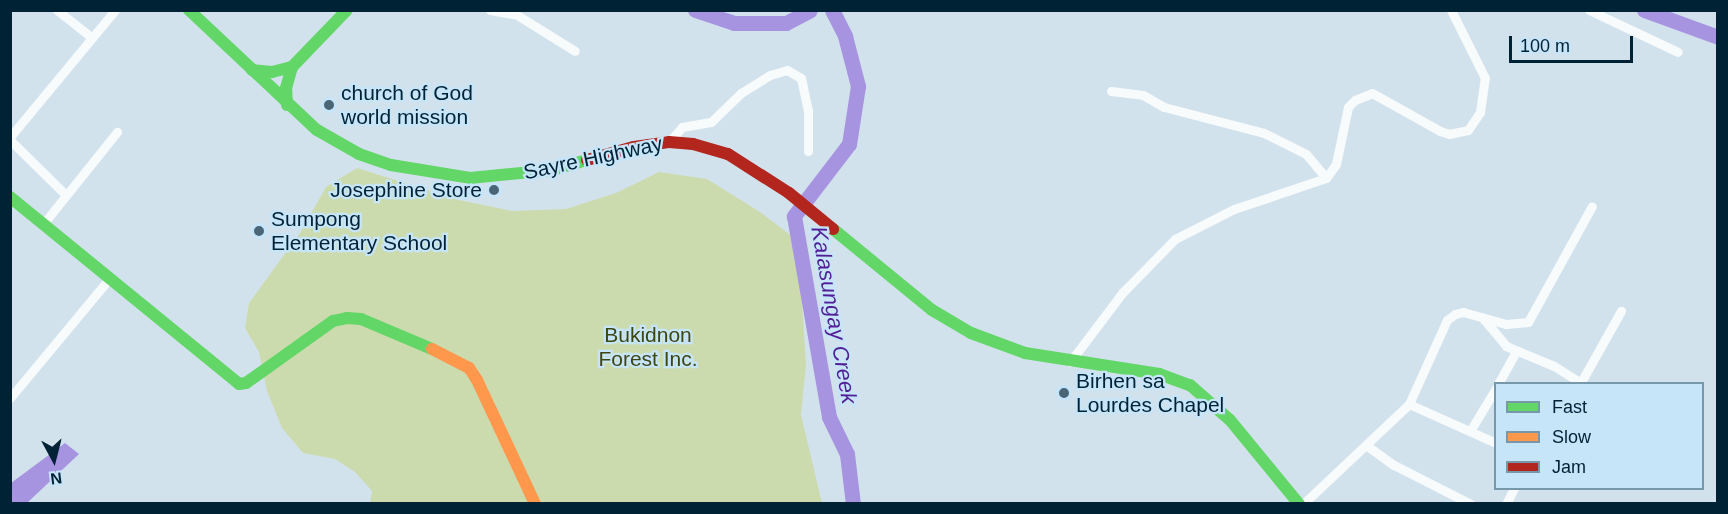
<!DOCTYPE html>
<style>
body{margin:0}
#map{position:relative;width:1728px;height:514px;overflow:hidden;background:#d2e2ed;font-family:Helvetica,sans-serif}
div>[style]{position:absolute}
.green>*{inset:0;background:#ccdbae}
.water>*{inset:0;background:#a794e0}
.river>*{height:15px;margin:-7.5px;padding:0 7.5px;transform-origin:7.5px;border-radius:7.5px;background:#a794e0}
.street>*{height:9px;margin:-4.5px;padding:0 4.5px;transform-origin:4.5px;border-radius:4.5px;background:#f8fbfc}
.fast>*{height:12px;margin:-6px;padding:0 6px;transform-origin:6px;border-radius:6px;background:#63d668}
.slow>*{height:12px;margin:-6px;padding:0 6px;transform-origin:6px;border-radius:6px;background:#ff974d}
.jam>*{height:12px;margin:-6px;padding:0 6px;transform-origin:6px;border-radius:6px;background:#b3261e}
.dots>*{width:16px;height:16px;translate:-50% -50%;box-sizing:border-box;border:3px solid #c6e5f9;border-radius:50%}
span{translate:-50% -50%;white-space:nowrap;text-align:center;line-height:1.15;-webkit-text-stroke:4.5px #c6e5f9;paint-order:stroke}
.poi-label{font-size:21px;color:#002235}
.left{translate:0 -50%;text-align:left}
.right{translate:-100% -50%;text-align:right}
.street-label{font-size:21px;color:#002235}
.park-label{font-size:21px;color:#3e4511}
.water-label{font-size:22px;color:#531d98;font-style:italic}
.frame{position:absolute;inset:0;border:12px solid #002235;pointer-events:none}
.legend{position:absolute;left:1494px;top:382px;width:210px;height:108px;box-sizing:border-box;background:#c6e5f9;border:2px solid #7797ab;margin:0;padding:8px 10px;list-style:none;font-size:18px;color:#002235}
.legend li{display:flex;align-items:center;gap:12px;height:30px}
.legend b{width:30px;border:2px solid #7797ab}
.north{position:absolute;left:24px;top:430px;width:60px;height:60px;-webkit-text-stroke:4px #c6e5f9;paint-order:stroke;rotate:173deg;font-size:16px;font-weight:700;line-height:24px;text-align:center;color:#002235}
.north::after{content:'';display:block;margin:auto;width:21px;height:27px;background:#002235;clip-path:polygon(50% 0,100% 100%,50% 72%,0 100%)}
.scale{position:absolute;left:1509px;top:36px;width:124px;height:27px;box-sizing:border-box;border:3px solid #002235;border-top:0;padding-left:8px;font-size:18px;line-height:21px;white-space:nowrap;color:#002235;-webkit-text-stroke:4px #c6e5f9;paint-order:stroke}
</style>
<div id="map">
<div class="green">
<i style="clip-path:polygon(357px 168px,459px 200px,512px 211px,566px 209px,616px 193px,659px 172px,707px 179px,760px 212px,798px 241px,806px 364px,801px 415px,822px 503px,370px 503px,372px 491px,355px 472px,335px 459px,303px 453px,282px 428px,267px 391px,259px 352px,245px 328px,249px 303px,300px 233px,326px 187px)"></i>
</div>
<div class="water">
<i style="clip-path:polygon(65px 443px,79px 454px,27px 503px,11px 503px,11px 483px)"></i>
</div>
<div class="river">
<i style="left:695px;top:10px;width:41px;rotate:18.4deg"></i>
<i style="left:734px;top:23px;width:52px"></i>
<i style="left:786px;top:23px;width:27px;rotate:-28deg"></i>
<i style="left:832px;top:10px;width:29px;rotate:63deg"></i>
<i style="left:845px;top:36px;width:52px;rotate:75.4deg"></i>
<i style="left:858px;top:86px;width:59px;rotate:98.8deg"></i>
<i style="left:849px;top:144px;width:91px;rotate:127.4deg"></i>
<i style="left:794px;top:216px;width:204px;rotate:80.1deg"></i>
<i style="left:829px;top:417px;width:41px;rotate:64.1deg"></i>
<i style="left:847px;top:454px;width:50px;rotate:83.2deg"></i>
<i style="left:1644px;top:10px;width:79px;rotate:20deg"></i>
</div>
<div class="street">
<i style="left:57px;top:10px;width:43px;rotate:38.5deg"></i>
<i style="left:490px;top:10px;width:27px;rotate:10deg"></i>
<i style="left:517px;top:15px;width:68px;rotate:31.8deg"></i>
<i style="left:1589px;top:10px;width:98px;rotate:25.3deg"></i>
<i style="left:1111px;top:91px;width:32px;rotate:7deg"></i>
<i style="left:1143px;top:95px;width:24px;rotate:30deg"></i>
<i style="left:1164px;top:107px;width:103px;rotate:14.6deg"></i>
<i style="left:1264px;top:133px;width:47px;rotate:26.6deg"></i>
<i style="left:1306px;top:154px;width:31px;rotate:50deg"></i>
<i style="left:10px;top:137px;width:165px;rotate:-50.4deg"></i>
<i style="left:10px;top:140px;width:78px;rotate:44.5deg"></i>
<i style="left:669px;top:142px;width:20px;rotate:-49deg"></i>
<i style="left:682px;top:127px;width:29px;rotate:-10deg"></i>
<i style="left:711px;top:122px;width:42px;rotate:-44deg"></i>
<i style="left:741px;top:93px;width:34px;rotate:-32deg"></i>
<i style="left:770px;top:75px;width:18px;rotate:-16deg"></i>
<i style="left:787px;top:70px;width:16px;rotate:30deg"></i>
<i style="left:801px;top:78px;width:34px;rotate:78deg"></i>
<i style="left:808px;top:111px;width:40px;rotate:90deg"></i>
<i style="left:44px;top:223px;width:117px;rotate:-51.3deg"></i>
<i style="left:1482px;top:317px;width:38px;rotate:50deg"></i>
<i style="left:1506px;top:346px;width:52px;rotate:22.6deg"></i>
<i style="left:1554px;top:366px;width:32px;rotate:32deg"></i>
<i style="left:1070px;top:362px;width:88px;rotate:-52.9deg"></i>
<i style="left:1123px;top:292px;width:74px;rotate:-45.5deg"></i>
<i style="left:1175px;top:239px;width:66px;rotate:-27deg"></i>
<i style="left:1234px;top:209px;width:97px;rotate:-18.6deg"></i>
<i style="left:1326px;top:178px;width:17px;rotate:-54deg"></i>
<i style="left:1336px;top:164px;width:58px;rotate:-78.1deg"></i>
<i style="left:1348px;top:107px;width:10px;rotate:-45deg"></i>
<i style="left:1355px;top:100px;width:18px;rotate:-22deg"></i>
<i style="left:1372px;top:93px;width:78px;rotate:29.2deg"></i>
<i style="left:1440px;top:131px;width:9px;rotate:18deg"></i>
<i style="left:1449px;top:134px;width:19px;rotate:-12deg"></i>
<i style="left:1468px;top:130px;width:22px;rotate:-56deg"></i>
<i style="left:1480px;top:112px;width:34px;rotate:-82deg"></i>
<i style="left:1485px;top:78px;width:76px;rotate:-116.6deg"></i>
<i style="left:1498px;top:384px;width:38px;rotate:-61deg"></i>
<i style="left:1580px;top:384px;width:84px;rotate:-60.7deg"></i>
<i style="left:10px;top:398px;width:153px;rotate:-50.3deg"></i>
<i style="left:1409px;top:404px;width:92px;rotate:-65.7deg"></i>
<i style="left:1447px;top:320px;width:10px;rotate:-37deg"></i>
<i style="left:1455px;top:314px;width:8px;rotate:-14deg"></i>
<i style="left:1463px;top:312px;width:45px;rotate:15.6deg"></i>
<i style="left:1506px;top:324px;width:22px;rotate:-5deg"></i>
<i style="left:1528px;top:322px;width:132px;rotate:-61.1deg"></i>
<i style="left:1470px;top:431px;width:50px;rotate:-58.8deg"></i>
<i style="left:1366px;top:445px;width:34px;rotate:36deg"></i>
<i style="left:1394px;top:465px;width:86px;rotate:26.9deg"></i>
<i style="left:1303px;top:504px;width:146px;rotate:-43.3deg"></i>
<i style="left:1409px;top:404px;width:95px;rotate:24.1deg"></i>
<i style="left:1506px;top:504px;width:18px;rotate:-63deg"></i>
</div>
<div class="fast">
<i style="left:189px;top:10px;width:175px;rotate:43.2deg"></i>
<i style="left:317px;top:130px;width:48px;rotate:29.7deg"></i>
<i style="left:359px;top:154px;width:34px;rotate:19deg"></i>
<i style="left:391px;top:165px;width:80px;rotate:9.3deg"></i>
<i style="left:470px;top:178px;width:82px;rotate:-5.6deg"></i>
<i style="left:552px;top:170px;width:36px;rotate:-16deg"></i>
<i style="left:252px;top:70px;width:20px;rotate:6deg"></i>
<i style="left:272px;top:72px;width:21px;rotate:-14deg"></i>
<i style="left:287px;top:105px;width:17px;rotate:-93deg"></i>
<i style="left:286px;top:88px;width:22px;rotate:-74deg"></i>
<i style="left:292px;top:67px;width:79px;rotate:-46deg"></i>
<i style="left:10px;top:197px;width:296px;rotate:39.2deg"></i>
<i style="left:239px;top:384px;width:7px;rotate:-8deg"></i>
<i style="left:246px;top:383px;width:107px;rotate:-35.5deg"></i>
<i style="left:333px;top:321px;width:14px;rotate:-12deg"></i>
<i style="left:347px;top:318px;width:14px;rotate:4deg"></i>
<i style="left:361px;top:319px;width:77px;rotate:22.9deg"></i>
<i style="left:833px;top:229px;width:128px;rotate:39.3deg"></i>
<i style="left:932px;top:310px;width:45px;rotate:30.5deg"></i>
<i style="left:971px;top:333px;width:58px;rotate:20.3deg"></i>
<i style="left:1025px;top:353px;width:136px;rotate:8.9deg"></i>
<i style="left:1159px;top:374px;width:33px;rotate:20deg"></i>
<i style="left:1190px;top:385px;width:53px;rotate:41.2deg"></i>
<i style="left:1230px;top:420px;width:109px;rotate:50.6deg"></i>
</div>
<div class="slow">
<i style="left:432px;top:349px;width:42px;rotate:27.2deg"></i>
<i style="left:469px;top:368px;width:14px;rotate:56deg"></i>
<i style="left:477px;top:380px;width:137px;rotate:64.9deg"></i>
</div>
<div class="jam">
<i style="left:587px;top:160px;width:49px;rotate:-15.5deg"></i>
<i style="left:634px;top:147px;width:35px;rotate:-8deg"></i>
<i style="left:669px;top:142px;width:24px;rotate:5deg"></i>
<i style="left:693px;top:144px;width:36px;rotate:16deg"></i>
<i style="left:728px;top:154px;width:72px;rotate:32.6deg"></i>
<i style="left:789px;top:193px;width:57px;rotate:39.3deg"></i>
</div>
<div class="dots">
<i style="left:329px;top:105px;background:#4a6575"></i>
<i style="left:494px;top:190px;background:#4a6575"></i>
<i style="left:259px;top:231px;background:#4a6575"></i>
<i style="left:1064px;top:393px;background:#4a6575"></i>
</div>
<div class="poi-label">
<span class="left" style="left:341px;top:105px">church of God<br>world mission</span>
<span class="right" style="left:482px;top:190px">Josephine Store</span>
<span class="left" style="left:271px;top:231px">Sumpong<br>Elementary School</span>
<span class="left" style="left:1076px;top:393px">Birhen sa<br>Lourdes Chapel</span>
</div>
<div class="street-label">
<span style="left:593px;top:158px;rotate:-12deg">Sayre Highway</span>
</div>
<div class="park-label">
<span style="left:648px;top:347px">Bukidnon<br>Forest Inc.</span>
</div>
<div class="water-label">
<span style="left:834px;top:315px;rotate:80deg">Kalasungay Creek</span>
</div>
<div class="frame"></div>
<ul class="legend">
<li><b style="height:8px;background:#63d668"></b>Fast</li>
<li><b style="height:8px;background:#ff974d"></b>Slow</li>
<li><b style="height:8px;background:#b3261e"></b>Jam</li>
</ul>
<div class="north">N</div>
<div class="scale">100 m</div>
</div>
